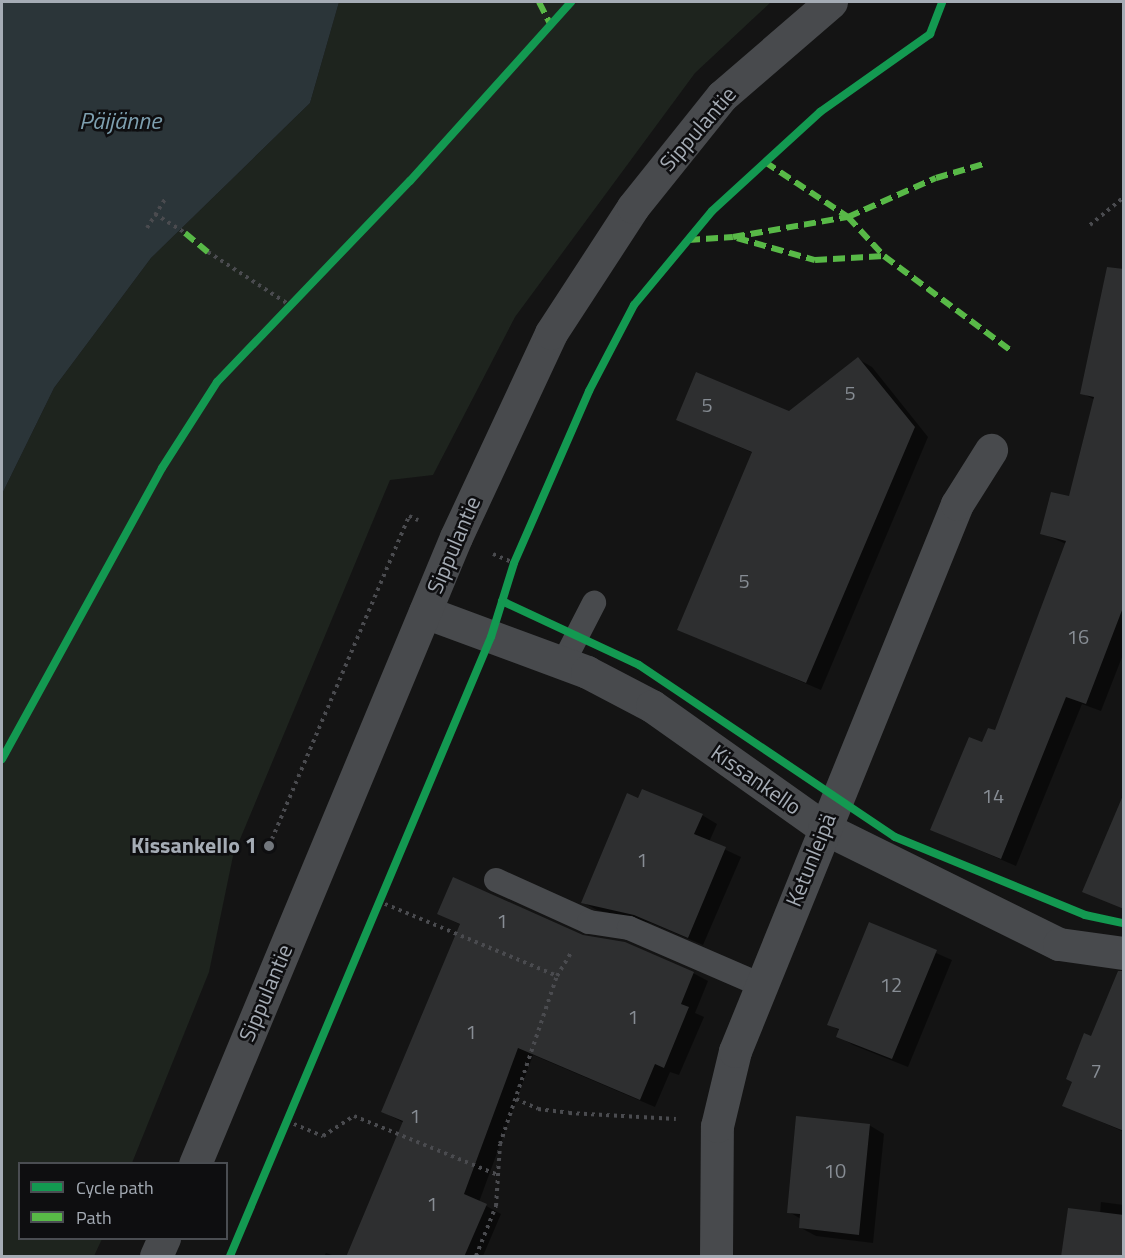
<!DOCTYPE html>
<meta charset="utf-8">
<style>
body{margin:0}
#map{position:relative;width:1125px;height:1258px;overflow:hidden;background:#141414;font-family:"Titillium Web",sans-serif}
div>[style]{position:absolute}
.green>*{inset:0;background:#1e241e}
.water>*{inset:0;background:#2b3539}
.shadow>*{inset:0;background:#0007}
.building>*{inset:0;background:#2e2f30}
.path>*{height:4px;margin-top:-2px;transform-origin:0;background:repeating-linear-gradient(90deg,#4a4b4f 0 3px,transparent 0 7.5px)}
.service>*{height:24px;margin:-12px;padding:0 12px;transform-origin:12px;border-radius:12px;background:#484a4d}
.minor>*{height:33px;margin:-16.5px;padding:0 16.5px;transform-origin:16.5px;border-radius:16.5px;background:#484a4d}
.tertiary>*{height:33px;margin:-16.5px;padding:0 16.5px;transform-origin:16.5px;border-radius:16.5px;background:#484a4d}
.quiet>*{height:6px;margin-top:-3px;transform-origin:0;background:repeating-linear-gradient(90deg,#58b947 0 12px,transparent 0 18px)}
.cycleway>*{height:8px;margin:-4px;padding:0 4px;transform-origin:4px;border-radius:4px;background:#139951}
.dots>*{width:16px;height:16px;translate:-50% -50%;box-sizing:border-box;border:3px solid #0e0e10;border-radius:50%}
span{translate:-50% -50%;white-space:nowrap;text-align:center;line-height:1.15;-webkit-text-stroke:5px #0e0e10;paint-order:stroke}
.number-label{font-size:20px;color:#878d94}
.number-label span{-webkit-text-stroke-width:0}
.street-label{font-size:22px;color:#a5acb5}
.poi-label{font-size:22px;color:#a5acb5;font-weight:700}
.right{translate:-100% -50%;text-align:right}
.water-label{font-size:24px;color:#7d9faf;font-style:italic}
.frame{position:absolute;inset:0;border:3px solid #a5acb5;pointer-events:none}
.legend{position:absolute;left:18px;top:1162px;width:210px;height:78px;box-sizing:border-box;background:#0e0e10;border:2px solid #4a4d52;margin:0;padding:8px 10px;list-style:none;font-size:18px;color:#a5acb5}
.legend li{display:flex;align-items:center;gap:12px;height:30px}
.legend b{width:30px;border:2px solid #4a4d52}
</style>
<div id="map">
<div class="green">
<i style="clip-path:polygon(339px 2px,771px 2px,695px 73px,515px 317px,433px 475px,390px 480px,233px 856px,209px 972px,132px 1163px,20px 1164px,20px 1238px,102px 1239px,94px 1256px,2px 1256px,2px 494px,54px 388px,151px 258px,310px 103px)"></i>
</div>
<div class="water">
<i style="clip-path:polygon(2px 2px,339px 2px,310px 103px,151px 258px,54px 388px,2px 494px)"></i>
</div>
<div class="shadow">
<i style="clip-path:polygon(1124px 284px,1124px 652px,1101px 711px,1082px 704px,1016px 866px,932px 830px,982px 743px,996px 732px,1066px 544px,1042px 533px,1070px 498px,1095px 400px,1082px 393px)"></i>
<i style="clip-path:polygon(858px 359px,872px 367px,928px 437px,821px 690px,679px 629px,753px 453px,678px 420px,790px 413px)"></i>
<i style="clip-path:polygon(639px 800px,702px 815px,717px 824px,709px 842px,741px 857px,703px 945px,651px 923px,597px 910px,582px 902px)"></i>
<i style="clip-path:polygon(439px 914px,583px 937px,693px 973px,708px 981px,695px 1013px,704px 1017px,679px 1075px,670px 1072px,655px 1107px,533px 1055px,479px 1202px,501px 1214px,483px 1256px,348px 1256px,404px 1123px,383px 1112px,461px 925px)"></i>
<i style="clip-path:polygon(870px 924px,952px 960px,908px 1067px,853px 1045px,838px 1036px,840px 1031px,829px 1024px)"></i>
<i style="clip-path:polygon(1124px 1023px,1124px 1132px,1064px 1105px,1091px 1038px)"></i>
<i style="clip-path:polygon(869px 1125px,884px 1134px,873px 1243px,816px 1236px,801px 1228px,801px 1219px,789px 1212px)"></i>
<i style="clip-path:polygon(1101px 1202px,1124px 1205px,1124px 1256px,1100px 1214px)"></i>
<i style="clip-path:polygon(326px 1253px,335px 1256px,324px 1256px)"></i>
</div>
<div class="building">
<i style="clip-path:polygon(1107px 267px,1124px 269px,1124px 605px,1086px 704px,1066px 697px,1001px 859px,930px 830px,969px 737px,982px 742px,988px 728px,995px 730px,1066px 541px,1040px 534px,1051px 492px,1069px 496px,1094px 397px,1080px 394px)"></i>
<i style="clip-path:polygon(858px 357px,915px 427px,806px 683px,677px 630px,752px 452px,676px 420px,696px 372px,789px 411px)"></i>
<i style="clip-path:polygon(642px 789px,703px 814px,694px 834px,726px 847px,688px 938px,634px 915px,581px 903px,627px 793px,638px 798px)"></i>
<i style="clip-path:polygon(1124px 793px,1124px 909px,1082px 892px)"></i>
<i style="clip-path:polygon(453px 877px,583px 935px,625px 942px,694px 972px,681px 1004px,689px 1007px,664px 1068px,655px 1064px,640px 1100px,518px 1048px,464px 1194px,487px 1204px,464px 1257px,346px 1257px,403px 1121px,381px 1112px,460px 924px,437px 914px)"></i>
<i style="clip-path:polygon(869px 922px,937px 950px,892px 1059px,836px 1037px,839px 1029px,827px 1025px)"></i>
<i style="clip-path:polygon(1118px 971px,1124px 971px,1124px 1131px,1062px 1106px,1072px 1082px,1066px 1079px,1084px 1033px,1091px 1036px)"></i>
<i style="clip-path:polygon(796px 1116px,870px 1124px,859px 1235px,799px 1228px,800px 1214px,787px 1213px)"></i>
<i style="clip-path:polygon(1068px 1208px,1124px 1215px,1124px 1257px,1061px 1257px)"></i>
</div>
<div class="path">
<i style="left:155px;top:214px;width:36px;rotate:32deg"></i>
<i style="left:1090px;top:225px;width:44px;rotate:-39.5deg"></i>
<i style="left:147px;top:228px;width:36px;rotate:-58deg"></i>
<i style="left:208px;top:252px;width:95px;rotate:33deg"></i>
<i style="left:493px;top:554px;width:23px;rotate:23deg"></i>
<i style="left:269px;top:846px;width:358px;rotate:-67deg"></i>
<i style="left:409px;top:516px;width:10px;rotate:24deg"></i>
<i style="left:378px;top:901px;width:194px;rotate:22.7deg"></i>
<i style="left:516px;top:1099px;width:24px;rotate:24deg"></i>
<i style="left:538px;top:1109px;width:31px;rotate:7deg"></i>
<i style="left:569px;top:1113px;width:107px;rotate:3.2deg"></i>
<i style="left:287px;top:1121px;width:39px;rotate:23deg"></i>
<i style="left:323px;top:1136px;width:37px;rotate:-33deg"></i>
<i style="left:354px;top:1116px;width:156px;rotate:22.3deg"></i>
<i style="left:232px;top:1253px;width:8px;rotate:23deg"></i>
<i style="left:476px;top:1256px;width:54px;rotate:-68.2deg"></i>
<i style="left:496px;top:1206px;width:62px;rotate:-86.3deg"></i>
<i style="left:500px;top:1144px;width:177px;rotate:-71.3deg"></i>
<i style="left:557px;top:976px;width:26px;rotate:-59deg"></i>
</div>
<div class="service">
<i style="left:563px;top:663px;width:68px;rotate:-62.7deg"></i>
<i style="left:496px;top:880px;width:102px;rotate:24.3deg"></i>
<i style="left:589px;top:922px;width:40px;rotate:8.5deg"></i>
<i style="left:629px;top:928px;width:144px;rotate:23.4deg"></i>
</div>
<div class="minor">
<i style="left:425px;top:612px;width:173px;rotate:20.3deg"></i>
<i style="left:587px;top:672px;width:73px;rotate:27.6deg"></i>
<i style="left:652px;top:706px;width:211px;rotate:35.3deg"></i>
<i style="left:824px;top:828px;width:262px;rotate:26.3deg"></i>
<i style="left:1059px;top:944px;width:66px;rotate:7.9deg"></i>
<i style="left:716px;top:1256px;width:130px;rotate:-89.6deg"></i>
<i style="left:717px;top:1126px;width:77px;rotate:-76.5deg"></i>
<i style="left:735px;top:1051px;width:590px;rotate:-67.91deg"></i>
<i style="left:957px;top:504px;width:64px;rotate:-57.8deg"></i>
</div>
<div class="tertiary">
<i style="left:195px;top:1164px;width:679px;rotate:-67.4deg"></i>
<i style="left:456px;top:537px;width:225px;rotate:-65deg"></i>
<i style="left:551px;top:333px;width:150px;rotate:-56.9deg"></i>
<i style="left:633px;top:207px;width:142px;rotate:-51.3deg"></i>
<i style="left:722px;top:96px;width:144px;rotate:-40.8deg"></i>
<i style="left:156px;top:1256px;width:20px;rotate:-66deg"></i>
</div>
<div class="quiet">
<i style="left:539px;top:2px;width:25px;rotate:63deg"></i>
<i style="left:765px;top:162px;width:100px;rotate:33.5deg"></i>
<i style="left:848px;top:217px;width:53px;rotate:47.3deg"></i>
<i style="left:884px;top:256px;width:157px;rotate:36.7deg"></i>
<i style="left:185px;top:233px;width:30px;rotate:40deg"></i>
<i style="left:737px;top:238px;width:81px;rotate:15.8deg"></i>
<i style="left:815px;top:260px;width:69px;rotate:-3.3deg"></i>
<i style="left:688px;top:240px;width:45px;rotate:-3.8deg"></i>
<i style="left:733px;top:237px;width:117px;rotate:-9.9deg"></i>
<i style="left:848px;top:217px;width:96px;rotate:-23.9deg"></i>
<i style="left:936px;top:178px;width:50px;rotate:-16.3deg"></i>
</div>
<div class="cycleway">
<i style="left:502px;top:601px;width:151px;rotate:25deg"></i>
<i style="left:639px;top:665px;width:308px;rotate:33.9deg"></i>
<i style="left:895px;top:837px;width:205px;rotate:22.3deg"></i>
<i style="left:1085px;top:915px;width:40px;rotate:12deg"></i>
<i style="left:2px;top:759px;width:332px;rotate:-61.2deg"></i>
<i style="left:162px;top:468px;width:102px;rotate:-57.4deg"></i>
<i style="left:217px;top:382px;width:279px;rotate:-46.2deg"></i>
<i style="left:410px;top:181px;width:241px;rotate:-48deg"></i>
<i style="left:230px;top:1256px;width:672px;rotate:-67.14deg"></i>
<i style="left:491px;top:637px;width:77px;rotate:-72.7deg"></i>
<i style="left:514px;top:563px;width:188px;rotate:-66.4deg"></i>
<i style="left:589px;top:391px;width:97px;rotate:-62.4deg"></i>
<i style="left:634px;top:305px;width:122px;rotate:-50.3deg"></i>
<i style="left:712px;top:211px;width:147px;rotate:-42.5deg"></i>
<i style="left:820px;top:112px;width:135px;rotate:-35.3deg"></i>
<i style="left:930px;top:34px;width:34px;rotate:-69deg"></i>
</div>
<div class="dots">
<i style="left:269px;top:846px;background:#72777d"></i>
</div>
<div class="number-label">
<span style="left:850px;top:392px">5</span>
<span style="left:707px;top:404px">5</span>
<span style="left:744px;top:580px">5</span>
<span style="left:1078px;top:636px">16</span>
<span style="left:993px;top:795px">14</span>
<span style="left:642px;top:859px">1</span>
<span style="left:502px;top:920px">1</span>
<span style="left:891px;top:984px">12</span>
<span style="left:633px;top:1016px">1</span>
<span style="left:471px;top:1031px">1</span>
<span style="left:1096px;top:1070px">7</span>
<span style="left:415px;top:1115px">1</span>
<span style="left:835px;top:1170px">10</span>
<span style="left:432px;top:1203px">1</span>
</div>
<div class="street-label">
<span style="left:698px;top:129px;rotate:-49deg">Sippulantie</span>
<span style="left:454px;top:545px;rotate:-67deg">Sippulantie</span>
<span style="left:756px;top:780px;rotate:35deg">Kissankello</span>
<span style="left:811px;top:860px;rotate:-68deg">Ketunleipä</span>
<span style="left:266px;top:993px;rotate:-67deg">Sippulantie</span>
</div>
<div class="poi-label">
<span class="right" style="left:257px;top:846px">Kissankello 1</span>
</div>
<div class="water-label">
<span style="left:120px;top:121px">Päijänne</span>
</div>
<div class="frame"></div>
<ul class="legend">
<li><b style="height:8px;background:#139951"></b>Cycle path</li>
<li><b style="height:8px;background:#58b947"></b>Path</li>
</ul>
</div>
